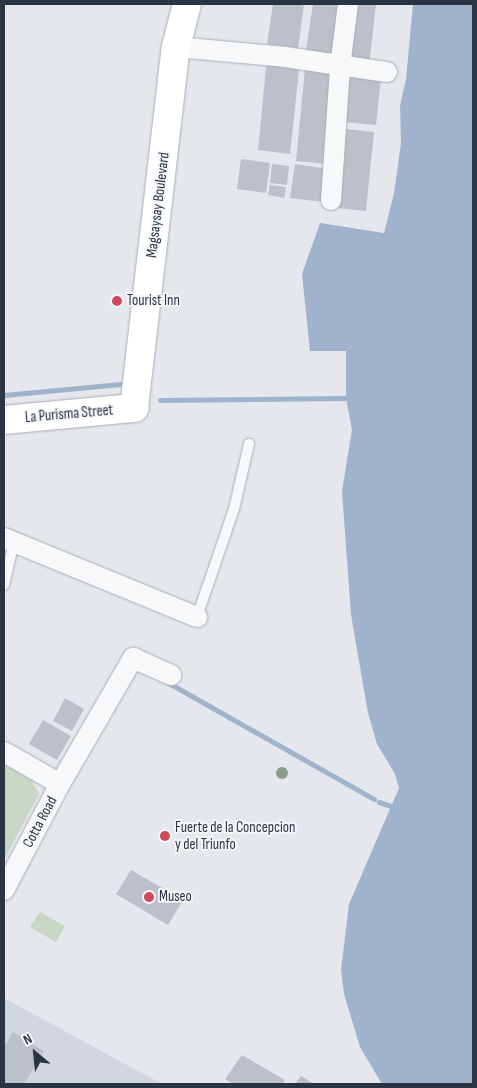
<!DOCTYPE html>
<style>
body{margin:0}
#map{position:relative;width:477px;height:1088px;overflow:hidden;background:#e4e7ec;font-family:"Sofia Sans Condensed",sans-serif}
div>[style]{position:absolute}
.built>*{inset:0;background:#d2d6de}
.green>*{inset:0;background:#c9d6c5}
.water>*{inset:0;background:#9fb4cc}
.stream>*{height:5px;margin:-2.5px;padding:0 2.5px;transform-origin:2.5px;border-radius:2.5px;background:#9fb4cc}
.building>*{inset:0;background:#bbc0ca}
.roads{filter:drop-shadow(0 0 1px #a9aeb7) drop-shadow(0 0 1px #a9aeb7)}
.lane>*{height:10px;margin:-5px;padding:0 5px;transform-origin:5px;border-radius:5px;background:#f7f8fa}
.street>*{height:20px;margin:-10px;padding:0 10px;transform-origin:10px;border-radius:10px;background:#f7f8fa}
.secondary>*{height:28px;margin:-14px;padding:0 14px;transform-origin:14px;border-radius:14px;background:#fff}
.trees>*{width:12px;height:12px;margin:-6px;border-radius:50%;background:#899d89}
.dots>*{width:14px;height:14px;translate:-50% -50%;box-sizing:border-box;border:2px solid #f4f6f9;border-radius:50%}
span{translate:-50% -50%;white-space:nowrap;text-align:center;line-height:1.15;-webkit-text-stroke:4px #f4f6f9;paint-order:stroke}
.street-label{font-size:15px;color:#2b3445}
.poi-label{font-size:15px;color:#2b3445}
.left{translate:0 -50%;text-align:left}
.frame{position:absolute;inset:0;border:5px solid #2b3445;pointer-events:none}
.north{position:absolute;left:10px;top:1028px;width:50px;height:50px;-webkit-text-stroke:4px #f4f6f9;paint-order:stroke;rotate:332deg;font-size:14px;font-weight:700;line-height:20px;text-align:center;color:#2b3445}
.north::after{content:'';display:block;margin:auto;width:18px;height:22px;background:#2b3445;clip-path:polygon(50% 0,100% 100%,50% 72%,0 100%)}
</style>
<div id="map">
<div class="built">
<i style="clip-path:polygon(4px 998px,162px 1084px,4px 1084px)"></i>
</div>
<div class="green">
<i style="clip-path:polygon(4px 764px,31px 780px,39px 794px,4px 860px)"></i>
<i style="clip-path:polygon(40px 912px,65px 926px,56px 942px,30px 927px)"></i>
</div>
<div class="water">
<i style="clip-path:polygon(413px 4px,473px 4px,473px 1084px,382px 1084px,360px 1047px,344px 994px,341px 970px,349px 904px,399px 788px,395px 774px,377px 744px,368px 713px,351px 615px,342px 491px,352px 430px,346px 398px,346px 351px,310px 351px,302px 274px,320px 223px,384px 233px,394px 193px,401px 143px,400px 106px,406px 79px)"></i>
</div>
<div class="stream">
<i style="left:4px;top:395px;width:117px;rotate:-5.4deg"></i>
<i style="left:160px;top:400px;width:186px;rotate:-0.6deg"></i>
<i style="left:167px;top:682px;width:238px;rotate:29.5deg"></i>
<i style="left:379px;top:802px;width:13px;rotate:18deg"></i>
</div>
<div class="building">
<i style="clip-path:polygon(273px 4px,304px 4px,298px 48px,267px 44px)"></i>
<i style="clip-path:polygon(313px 4px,344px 4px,337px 54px,306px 50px)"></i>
<i style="clip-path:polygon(353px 4px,376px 4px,369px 66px,346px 64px)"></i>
<i style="clip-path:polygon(267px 57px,300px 60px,290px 154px,258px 150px)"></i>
<i style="clip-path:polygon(305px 69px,336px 72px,327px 164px,296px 161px)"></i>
<i style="clip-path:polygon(349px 75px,381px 78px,376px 125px,344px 122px)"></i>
<i style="clip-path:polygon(345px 129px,374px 132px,366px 211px,337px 208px)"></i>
<i style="clip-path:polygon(241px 159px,270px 163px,266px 193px,237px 189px)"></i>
<i style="clip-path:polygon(272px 164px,289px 166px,287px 185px,270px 183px)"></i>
<i style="clip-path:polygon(295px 164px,328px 169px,324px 202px,290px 198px)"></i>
<i style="clip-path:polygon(270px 185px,286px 187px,284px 198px,268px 195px)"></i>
<i style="clip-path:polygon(65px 698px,84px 709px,72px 731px,53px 721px)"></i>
<i style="clip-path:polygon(43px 720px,71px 736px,57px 760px,29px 744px)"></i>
<i style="clip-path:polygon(131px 870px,183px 900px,168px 925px,116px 894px)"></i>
<i style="clip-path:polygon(13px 1032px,44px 1051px,24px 1084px,4px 1084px,4px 1047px)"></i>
<i style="clip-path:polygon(242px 1055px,285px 1080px,283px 1084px,233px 1084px,225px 1079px)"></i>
<i style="clip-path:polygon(301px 1076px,314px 1084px,295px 1084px)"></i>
</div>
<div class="roads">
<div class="lane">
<i style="left:4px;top:585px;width:44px;rotate:-76.9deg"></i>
<i style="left:197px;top:617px;width:114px;rotate:-71.1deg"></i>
<i style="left:234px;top:509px;width:67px;rotate:-77deg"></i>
</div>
<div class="street">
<i style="left:176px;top:47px;width:109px;rotate:5.2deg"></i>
<i style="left:285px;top:57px;width:103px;rotate:8.4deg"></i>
<i style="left:331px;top:200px;width:133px;rotate:-86.1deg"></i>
<i style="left:340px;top:67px;width:64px;rotate:-82.8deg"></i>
<i style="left:4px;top:538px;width:209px;rotate:22.3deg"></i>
<i style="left:4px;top:752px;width:64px;rotate:29.7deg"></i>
<i style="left:4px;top:890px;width:120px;rotate:-62.2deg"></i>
<i style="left:60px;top:784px;width:146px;rotate:-59.9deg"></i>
<i style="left:133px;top:658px;width:42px;rotate:24.1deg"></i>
</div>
<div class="secondary">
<i style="left:4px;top:420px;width:131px;rotate:-5.3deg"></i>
<i style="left:134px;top:408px;width:363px;rotate:-83.4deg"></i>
<i style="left:176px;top:47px;width:44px;rotate:-75.7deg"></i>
</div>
</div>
<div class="trees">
<i style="left:282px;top:773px"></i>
</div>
<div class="dots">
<i style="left:117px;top:301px;background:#d1495b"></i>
<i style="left:165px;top:836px;background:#d1495b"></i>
<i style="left:149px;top:897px;background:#d1495b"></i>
</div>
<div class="street-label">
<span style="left:158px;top:205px;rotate:-83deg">Magsaysay Boulevard</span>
<span style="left:69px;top:414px;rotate:-5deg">La Purisma Street</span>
<span style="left:40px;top:822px;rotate:-62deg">Cotta Road</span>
</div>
<div class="poi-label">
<span class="left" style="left:127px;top:301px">Tourist Inn</span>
<span class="left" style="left:175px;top:836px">Fuerte de la Concepcion<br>y del Triunfo</span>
<span class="left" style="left:159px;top:897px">Museo</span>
</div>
<div class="frame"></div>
<div class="north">N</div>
</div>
